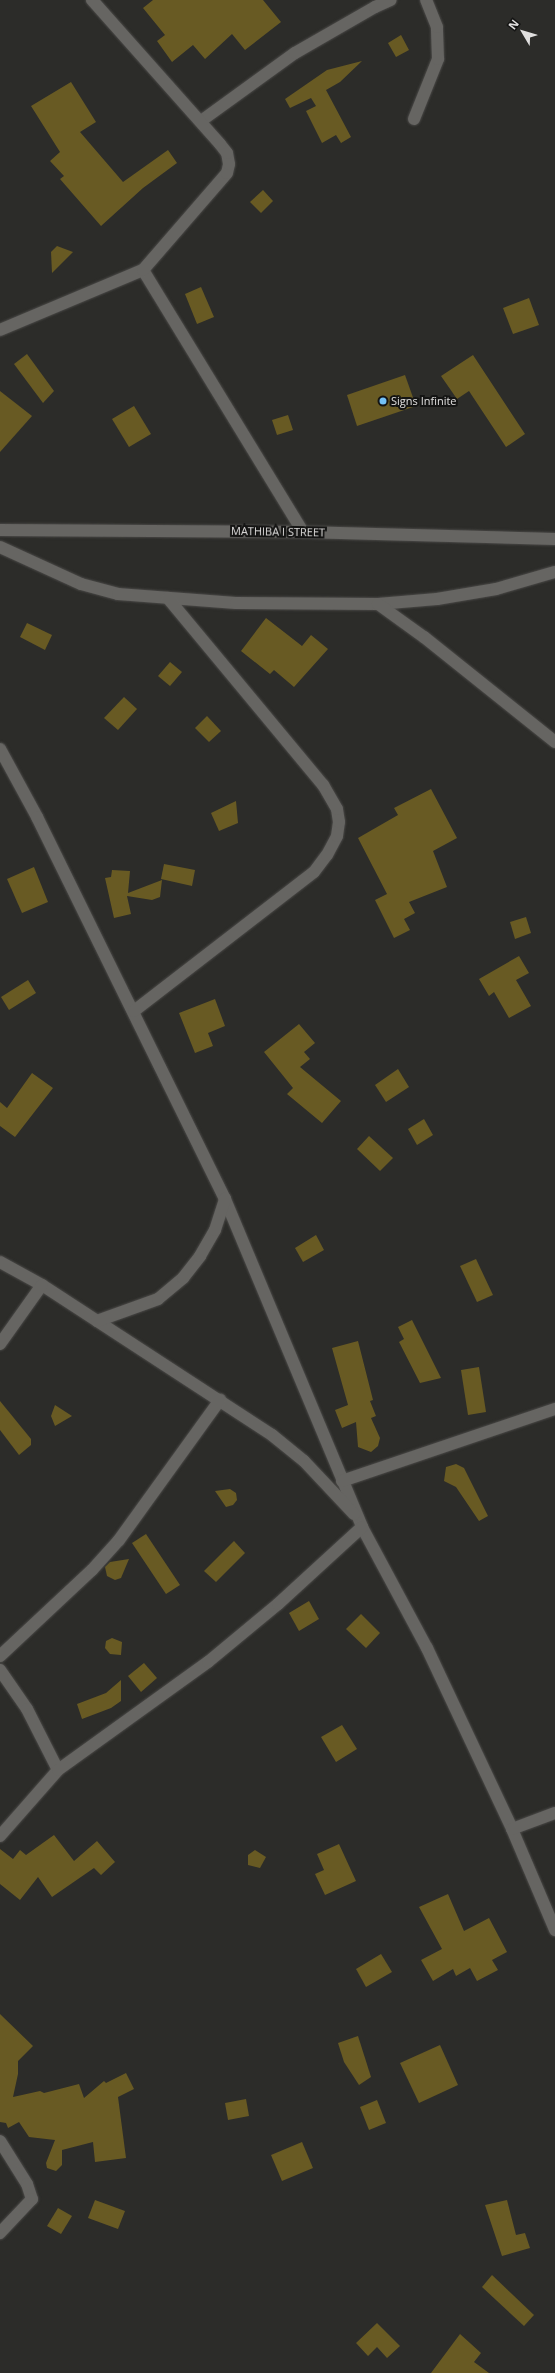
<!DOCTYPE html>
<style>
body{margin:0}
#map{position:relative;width:555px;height:2373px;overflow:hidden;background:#2c2c29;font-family:"Open Sans",sans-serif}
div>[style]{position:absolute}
.building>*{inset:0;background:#685a23}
.roads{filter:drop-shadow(0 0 1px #4a4947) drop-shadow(0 0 1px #4a4947)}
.minor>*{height:12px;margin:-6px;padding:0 6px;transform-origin:6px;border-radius:6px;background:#666562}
.tertiary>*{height:12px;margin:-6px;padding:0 6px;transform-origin:6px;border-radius:6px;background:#666562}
.dots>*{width:11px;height:11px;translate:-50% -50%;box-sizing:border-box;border:2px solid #141413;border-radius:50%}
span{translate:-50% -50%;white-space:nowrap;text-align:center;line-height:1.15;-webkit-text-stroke:4px #141413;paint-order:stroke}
.poi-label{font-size:11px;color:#e0dfde}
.left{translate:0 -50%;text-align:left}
.street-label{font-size:11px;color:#e0dfde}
.north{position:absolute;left:503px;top:12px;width:40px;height:40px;-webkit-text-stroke:3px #141413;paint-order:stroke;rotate:308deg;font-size:11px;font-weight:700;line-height:16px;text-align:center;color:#e0dfde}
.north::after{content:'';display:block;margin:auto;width:14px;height:18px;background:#e0dfde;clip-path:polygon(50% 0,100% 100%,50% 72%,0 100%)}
</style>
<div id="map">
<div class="building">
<i style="clip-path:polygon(153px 0,263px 0,281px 22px,245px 50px,232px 34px,205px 59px,193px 45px,172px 62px,157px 41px,165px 35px,143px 8px)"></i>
<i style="clip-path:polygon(401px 35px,409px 50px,396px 57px,388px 43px)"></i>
<i style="clip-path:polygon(362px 61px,340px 82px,326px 90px,351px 137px,341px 143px,336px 135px,322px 143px,306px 111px,316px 106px,311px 98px,290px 108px,285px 99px,327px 70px)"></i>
<i style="clip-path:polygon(71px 82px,96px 122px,80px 132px,123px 182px,168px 150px,177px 163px,143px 188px,101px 226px,60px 179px,64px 176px,50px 161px,60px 152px,31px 106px)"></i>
<i style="clip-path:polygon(263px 190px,273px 201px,261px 213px,250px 202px)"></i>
<i style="clip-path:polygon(57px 246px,73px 252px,52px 273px,51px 252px)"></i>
<i style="clip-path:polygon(201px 287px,214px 317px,197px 324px,185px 294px)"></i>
<i style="clip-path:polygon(529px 298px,539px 325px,513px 334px,503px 308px)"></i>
<i style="clip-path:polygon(27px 354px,54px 391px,43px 403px,14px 364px)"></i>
<i style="clip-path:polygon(473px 355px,525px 434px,506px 447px,469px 391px,457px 399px,441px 376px)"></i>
<i style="clip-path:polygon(405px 375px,416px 406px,357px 426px,347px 395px)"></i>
<i style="clip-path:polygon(0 391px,32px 416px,0 452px)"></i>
<i style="clip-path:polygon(134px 406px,151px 434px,129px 447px,112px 419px)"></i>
<i style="clip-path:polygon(288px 415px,293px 430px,277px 435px,272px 420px)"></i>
<i style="clip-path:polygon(266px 618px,302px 646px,311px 635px,328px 649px,294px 687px,274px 670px,270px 674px,241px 651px)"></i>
<i style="clip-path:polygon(27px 623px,52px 635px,45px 650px,20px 637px)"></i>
<i style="clip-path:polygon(170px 662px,182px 672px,170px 686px,158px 676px)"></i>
<i style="clip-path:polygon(124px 697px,137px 709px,118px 730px,104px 718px)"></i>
<i style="clip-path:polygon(207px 716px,221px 731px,209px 742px,195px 728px)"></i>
<i style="clip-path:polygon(431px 789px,457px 838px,433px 851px,447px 887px,409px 902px,415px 913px,404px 919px,410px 930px,394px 938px,375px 900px,387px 894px,358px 838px,398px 815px,394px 808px)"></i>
<i style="clip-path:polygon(236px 801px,238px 823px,219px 831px,211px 813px)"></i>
<i style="clip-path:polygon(164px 864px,195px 870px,192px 886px,161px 879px)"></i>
<i style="clip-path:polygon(34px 867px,48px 902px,22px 913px,7px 879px)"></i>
<i style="clip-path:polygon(112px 870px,130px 871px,128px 893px,162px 880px,160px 897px,152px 900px,127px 896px,131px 914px,114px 918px,105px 878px,111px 877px)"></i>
<i style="clip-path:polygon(526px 917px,531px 933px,515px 939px,510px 922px)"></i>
<i style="clip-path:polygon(519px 956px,529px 973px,516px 980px,531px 1006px,509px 1018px,494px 992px,489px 996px,479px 979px)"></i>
<i style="clip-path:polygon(28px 980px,36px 993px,9px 1010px,1px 997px)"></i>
<i style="clip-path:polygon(215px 999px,225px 1026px,208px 1033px,213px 1046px,195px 1053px,179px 1013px)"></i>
<i style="clip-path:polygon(299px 1024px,315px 1043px,304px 1052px,310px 1059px,300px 1067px,341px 1101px,322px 1123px,287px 1094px,293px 1088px,264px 1052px)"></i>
<i style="clip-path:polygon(398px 1069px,409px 1087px,386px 1102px,375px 1085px)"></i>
<i style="clip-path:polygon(32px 1073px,53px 1088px,15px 1137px,0 1126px,0 1102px,7px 1108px)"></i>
<i style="clip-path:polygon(424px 1119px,433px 1135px,417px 1145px,408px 1129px)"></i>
<i style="clip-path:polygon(369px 1136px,393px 1158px,380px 1171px,357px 1149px)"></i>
<i style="clip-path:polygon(316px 1235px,324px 1250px,303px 1262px,295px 1248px)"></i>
<i style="clip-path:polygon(476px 1259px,493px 1295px,477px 1302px,460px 1266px)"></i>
<i style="clip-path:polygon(412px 1320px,441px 1378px,420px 1383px,399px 1342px,404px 1339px,398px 1327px)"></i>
<i style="clip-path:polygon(358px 1341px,373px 1400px,370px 1401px,376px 1416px,371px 1418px,380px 1438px,378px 1446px,371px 1452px,358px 1447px,356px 1422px,342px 1428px,335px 1410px,348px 1405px,332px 1348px)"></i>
<i style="clip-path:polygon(479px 1367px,486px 1412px,468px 1415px,461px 1370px)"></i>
<i style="clip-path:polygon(0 1401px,31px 1439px,31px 1445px,19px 1455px,0 1430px)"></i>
<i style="clip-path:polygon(55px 1405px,72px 1416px,55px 1426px,51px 1416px)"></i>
<i style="clip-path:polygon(456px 1464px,464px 1468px,488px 1516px,479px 1521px,456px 1487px,444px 1481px,446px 1467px)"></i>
<i style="clip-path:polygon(230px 1489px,236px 1493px,237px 1500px,233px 1505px,226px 1507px,215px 1491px)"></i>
<i style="clip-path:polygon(146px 1534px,180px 1585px,166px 1594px,132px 1543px)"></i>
<i style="clip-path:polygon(234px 1541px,245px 1553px,216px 1582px,204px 1571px)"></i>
<i style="clip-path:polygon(129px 1559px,121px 1578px,115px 1580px,107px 1576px,105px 1567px,110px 1562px)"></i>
<i style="clip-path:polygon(309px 1601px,319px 1619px,299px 1631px,289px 1613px)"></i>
<i style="clip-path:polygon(361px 1614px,380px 1633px,366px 1648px,346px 1629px)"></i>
<i style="clip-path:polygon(112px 1638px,122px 1642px,121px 1655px,110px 1654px,105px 1648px,106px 1641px)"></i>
<i style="clip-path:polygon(144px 1663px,157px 1678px,141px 1692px,128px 1676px)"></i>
<i style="clip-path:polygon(121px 1680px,121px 1701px,111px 1708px,82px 1719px,77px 1704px,106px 1693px)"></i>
<i style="clip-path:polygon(342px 1725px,357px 1749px,336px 1762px,321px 1737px)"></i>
<i style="clip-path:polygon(54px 1835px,74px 1861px,97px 1841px,115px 1862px,101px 1875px,94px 1868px,52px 1897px,38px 1877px,20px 1900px,0 1884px,0 1849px,13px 1859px,20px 1850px,26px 1855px)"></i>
<i style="clip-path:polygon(339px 1844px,356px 1881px,325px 1895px,315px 1874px,324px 1870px,317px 1854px)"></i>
<i style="clip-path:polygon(255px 1850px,266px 1857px,260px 1868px,248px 1865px,248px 1855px)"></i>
<i style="clip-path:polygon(448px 1894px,464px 1931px,489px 1918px,507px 1952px,492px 1960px,498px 1970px,477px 1981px,470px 1968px,456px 1976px,453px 1969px,433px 1981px,421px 1960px,442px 1949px,419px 1907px)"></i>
<i style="clip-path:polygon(381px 1954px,392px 1972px,366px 1987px,356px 1969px)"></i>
<i style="clip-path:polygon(0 2014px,33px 2046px,18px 2061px,18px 2074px,13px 2097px,40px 2091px,44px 2093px,79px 2084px,84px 2098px,104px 2081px,106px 2083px,126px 2073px,134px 2089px,118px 2097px,126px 2158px,95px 2162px,93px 2142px,62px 2150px,62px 2165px,56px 2171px,47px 2168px,46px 2163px,55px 2140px,29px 2137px,19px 2122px,8px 2128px,6px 2123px,0 2122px)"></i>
<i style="clip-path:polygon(358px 2036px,371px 2077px,359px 2085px,344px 2062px,338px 2043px)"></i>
<i style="clip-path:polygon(440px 2045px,458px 2085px,419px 2103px,400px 2063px)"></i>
<i style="clip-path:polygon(246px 2099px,249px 2116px,228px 2120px,225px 2103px)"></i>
<i style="clip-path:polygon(377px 2100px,386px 2123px,369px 2130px,360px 2107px)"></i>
<i style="clip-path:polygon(302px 2142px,313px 2168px,282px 2181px,271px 2155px)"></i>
<i style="clip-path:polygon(95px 2200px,125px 2211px,118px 2229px,88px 2218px)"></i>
<i style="clip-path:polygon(507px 2200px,516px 2235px,525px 2233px,530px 2248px,502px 2256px,485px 2205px)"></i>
<i style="clip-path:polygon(58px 2208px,72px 2216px,61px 2234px,47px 2226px)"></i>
<i style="clip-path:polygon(492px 2275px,534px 2315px,524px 2326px,482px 2287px)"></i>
<i style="clip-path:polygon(377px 2323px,400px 2346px,387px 2358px,377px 2347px,368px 2356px,356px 2343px)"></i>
<i style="clip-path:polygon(460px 2334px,481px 2353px,474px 2362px,489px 2373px,431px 2373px)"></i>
</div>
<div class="roads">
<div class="minor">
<i style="left:414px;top:119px;width:65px;rotate:-68.2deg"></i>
<i style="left:438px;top:59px;width:32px;rotate:-92deg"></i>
<i style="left:437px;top:27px;width:29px;rotate:-112deg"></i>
<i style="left:201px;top:121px;width:116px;rotate:-35.9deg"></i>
<i style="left:295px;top:53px;width:92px;rotate:-29.9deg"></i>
<i style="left:375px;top:7px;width:17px;rotate:-24deg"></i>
<i style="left:143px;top:270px;width:307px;rotate:58.6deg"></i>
<i style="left:0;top:330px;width:155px;rotate:-22.8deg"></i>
<i style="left:143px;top:270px;width:128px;rotate:-49.1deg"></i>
<i style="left:227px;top:173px;width:9px;rotate:-77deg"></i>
<i style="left:229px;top:164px;width:11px;rotate:-100deg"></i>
<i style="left:227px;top:153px;width:11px;rotate:-128deg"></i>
<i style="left:220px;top:144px;width:193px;rotate:-131.6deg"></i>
<i style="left:0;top:547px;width:89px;rotate:24.6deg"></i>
<i style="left:81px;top:584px;width:38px;rotate:15deg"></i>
<i style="left:118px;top:594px;width:118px;rotate:4.4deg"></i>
<i style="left:236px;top:603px;width:142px;rotate:0.4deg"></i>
<i style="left:378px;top:604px;width:59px;rotate:-4.8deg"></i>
<i style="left:437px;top:599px;width:60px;rotate:-9.6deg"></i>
<i style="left:496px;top:589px;width:61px;rotate:-16.1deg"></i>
<i style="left:378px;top:604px;width:57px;rotate:35.7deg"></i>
<i style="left:424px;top:637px;width:168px;rotate:38.7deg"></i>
<i style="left:0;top:749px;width:77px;rotate:61.4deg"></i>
<i style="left:37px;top:817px;width:426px;rotate:63.8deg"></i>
<i style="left:225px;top:1199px;width:355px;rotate:67.3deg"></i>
<i style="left:362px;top:1527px;width:137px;rotate:61.8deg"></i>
<i style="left:427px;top:1648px;width:200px;rotate:64.8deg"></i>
<i style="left:512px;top:1829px;width:110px;rotate:66.9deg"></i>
<i style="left:134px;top:1011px;width:227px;rotate:-37.7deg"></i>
<i style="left:314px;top:872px;width:21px;rotate:-53deg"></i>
<i style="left:327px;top:855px;width:21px;rotate:-62deg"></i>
<i style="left:337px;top:836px;width:14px;rotate:-82deg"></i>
<i style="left:339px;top:822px;width:13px;rotate:-99deg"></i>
<i style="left:337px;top:809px;width:28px;rotate:-120deg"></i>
<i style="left:323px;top:785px;width:243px;rotate:-129.7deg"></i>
<i style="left:0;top:1262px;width:48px;rotate:28.7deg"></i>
<i style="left:42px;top:1285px;width:275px;rotate:33.1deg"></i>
<i style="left:272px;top:1435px;width:41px;rotate:39.1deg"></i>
<i style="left:304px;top:1461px;width:73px;rotate:46.7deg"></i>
<i style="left:97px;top:1321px;width:65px;rotate:-19.8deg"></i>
<i style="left:158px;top:1299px;width:33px;rotate:-40deg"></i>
<i style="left:183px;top:1278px;width:28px;rotate:-52deg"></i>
<i style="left:200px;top:1256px;width:30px;rotate:-60deg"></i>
<i style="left:215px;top:1230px;width:33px;rotate:-72deg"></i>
<i style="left:0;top:1344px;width:72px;rotate:-54.6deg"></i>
<i style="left:342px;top:1481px;width:225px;rotate:-18.7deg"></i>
<i style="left:0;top:1656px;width:126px;rotate:-43.1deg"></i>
<i style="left:92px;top:1570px;width:40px;rotate:-48deg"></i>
<i style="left:119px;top:1540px;width:173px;rotate:-54.2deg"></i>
<i style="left:0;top:1670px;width:47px;rotate:55.3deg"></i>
<i style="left:27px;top:1709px;width:68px;rotate:63.1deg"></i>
<i style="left:58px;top:1770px;width:88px;rotate:131.3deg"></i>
<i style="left:58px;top:1770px;width:185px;rotate:-35.8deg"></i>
<i style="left:208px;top:1662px;width:91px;rotate:-39.6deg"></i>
<i style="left:278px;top:1604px;width:114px;rotate:-42.5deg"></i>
<i style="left:512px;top:1829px;width:46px;rotate:-20.4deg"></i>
<i style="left:0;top:2141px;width:51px;rotate:57.9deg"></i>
<i style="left:27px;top:2184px;width:16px;rotate:72deg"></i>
<i style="left:32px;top:2199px;width:47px;rotate:133.3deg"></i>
</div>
<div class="tertiary">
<i style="left:0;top:530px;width:303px;rotate:0.4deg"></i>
<i style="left:303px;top:532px;width:252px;rotate:1.6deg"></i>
</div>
</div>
<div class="dots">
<i style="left:383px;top:401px;background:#73c1f6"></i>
</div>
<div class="poi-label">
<span class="left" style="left:391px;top:401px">Signs Infinite</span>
</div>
<div class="street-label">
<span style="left:278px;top:532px;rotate:1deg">MATHIBA I STREET</span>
</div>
<div class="north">N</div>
</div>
